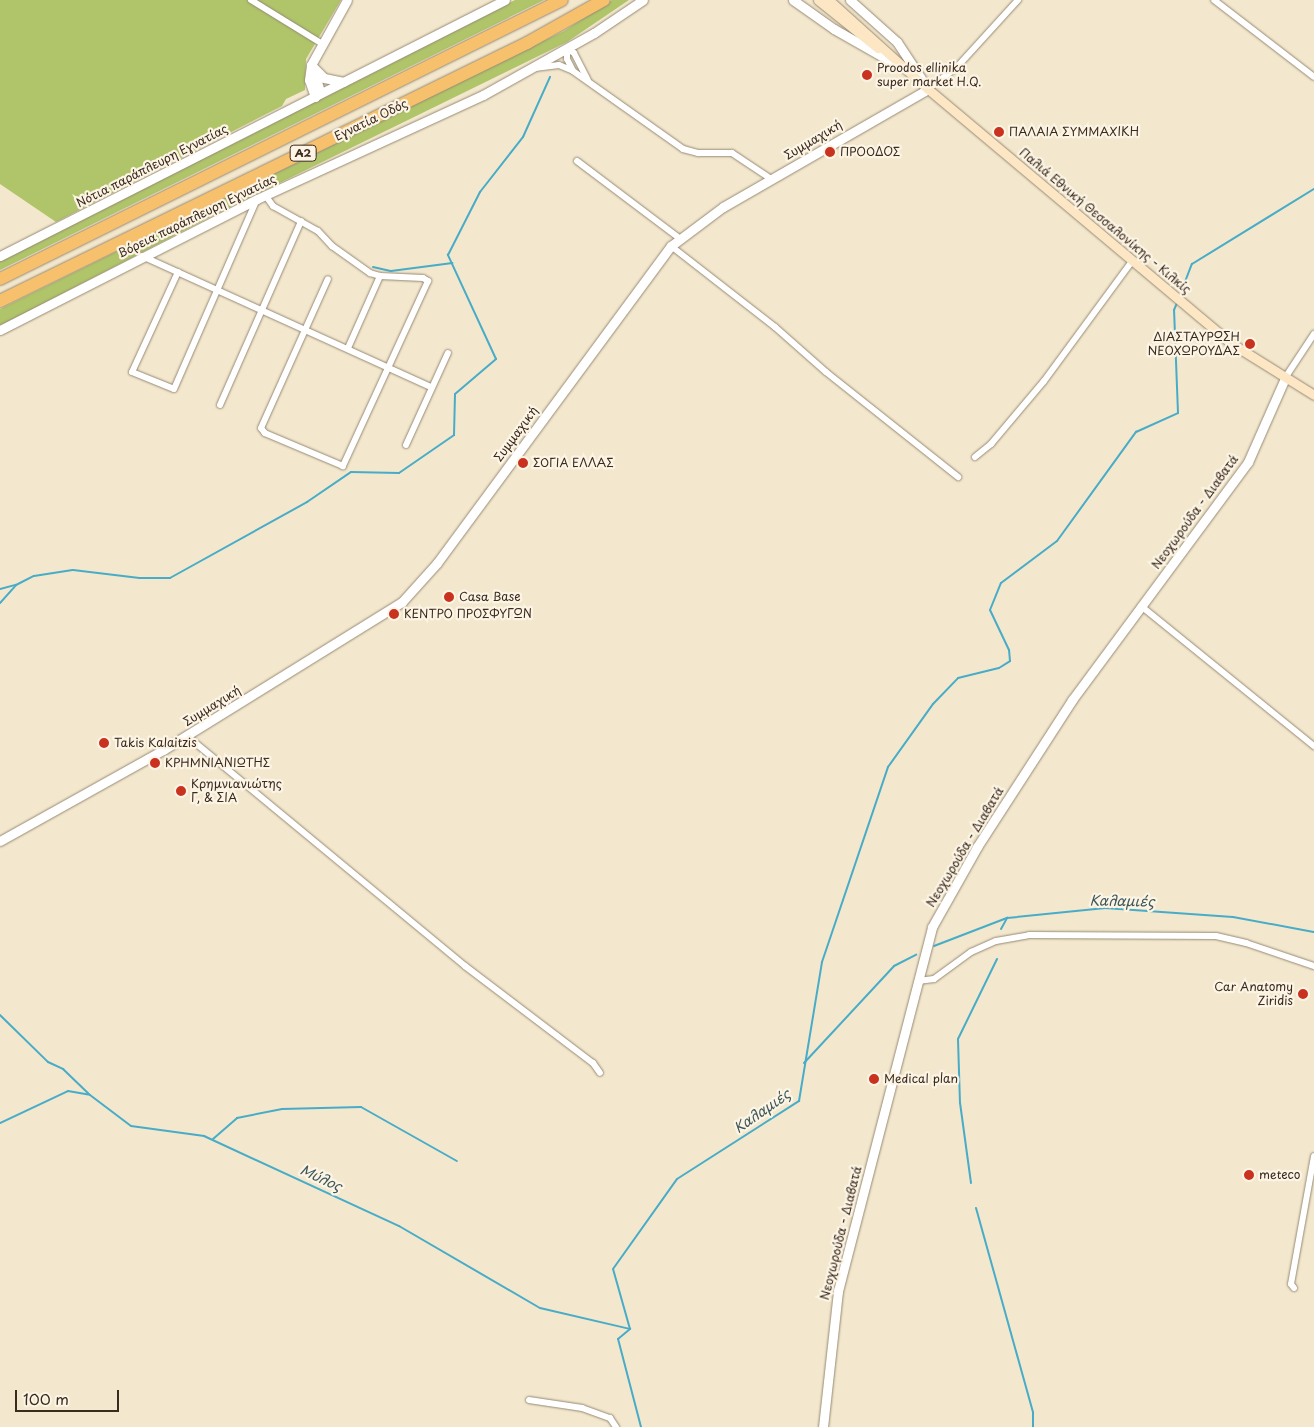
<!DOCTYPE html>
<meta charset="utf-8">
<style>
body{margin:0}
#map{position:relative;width:1314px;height:1427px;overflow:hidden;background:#f3e8cd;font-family:"Playpen Sans",sans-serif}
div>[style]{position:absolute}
.green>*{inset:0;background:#b0c569}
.stream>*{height:2px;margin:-1px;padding:0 1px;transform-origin:1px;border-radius:1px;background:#48acc8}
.roads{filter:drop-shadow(0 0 1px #978976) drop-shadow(0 0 1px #978976)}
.minor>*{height:6px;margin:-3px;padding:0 3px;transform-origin:3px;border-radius:3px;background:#fff}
.tertiary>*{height:9px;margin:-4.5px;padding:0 4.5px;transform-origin:4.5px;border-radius:4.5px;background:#fff}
.secondary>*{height:9px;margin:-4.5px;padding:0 4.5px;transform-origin:4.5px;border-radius:4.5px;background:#fce6c4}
.motorway>*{height:12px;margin:-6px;padding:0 6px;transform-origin:6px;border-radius:6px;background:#f7c06c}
.dots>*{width:14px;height:14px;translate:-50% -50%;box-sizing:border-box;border:2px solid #fcf5e5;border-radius:50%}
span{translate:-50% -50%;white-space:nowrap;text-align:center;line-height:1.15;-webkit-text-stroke:4.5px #fcf5e5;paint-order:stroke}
.shield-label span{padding:1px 4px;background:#fcf5e5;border:1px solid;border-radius:4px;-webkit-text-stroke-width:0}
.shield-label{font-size:11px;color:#3b2a1e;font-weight:700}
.poi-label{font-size:12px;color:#3b2a1e}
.left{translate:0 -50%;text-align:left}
.right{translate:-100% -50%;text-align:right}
.street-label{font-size:12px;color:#3b2a1e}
.water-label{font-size:14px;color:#40585a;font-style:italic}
.scale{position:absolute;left:15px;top:1390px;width:104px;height:22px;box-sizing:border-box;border:2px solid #3b2a1e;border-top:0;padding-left:6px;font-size:15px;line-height:18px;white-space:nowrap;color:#3b2a1e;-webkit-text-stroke:4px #fcf5e5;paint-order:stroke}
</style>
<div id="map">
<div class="green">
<i style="clip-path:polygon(0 0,341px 0,306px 59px,305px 90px,286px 99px,282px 106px,56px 222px,0 184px)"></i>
<i style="clip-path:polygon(515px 0,544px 0,0 270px,0 260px)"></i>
<i style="clip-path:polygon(612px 0,629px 0,567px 42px,216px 214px,0 326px,0 309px,564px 31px)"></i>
</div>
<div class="stream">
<i style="left:373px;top:267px;width:18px;rotate:13deg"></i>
<i style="left:391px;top:271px;width:62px;rotate:-7.5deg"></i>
<i style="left:1183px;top:287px;width:25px;rotate:-69deg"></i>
<i style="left:1192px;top:264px;width:143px;rotate:-31.6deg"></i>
<i style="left:0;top:589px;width:16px;rotate:-15deg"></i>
<i style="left:0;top:603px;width:24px;rotate:-48deg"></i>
<i style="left:16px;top:585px;width:20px;rotate:-27deg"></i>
<i style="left:34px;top:576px;width:39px;rotate:-9deg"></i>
<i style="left:73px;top:570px;width:67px;rotate:6.8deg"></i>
<i style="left:140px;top:578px;width:30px"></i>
<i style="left:170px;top:578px;width:157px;rotate:-29deg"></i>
<i style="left:307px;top:502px;width:53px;rotate:-34.3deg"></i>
<i style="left:351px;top:472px;width:48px;rotate:1.2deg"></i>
<i style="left:399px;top:473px;width:67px;rotate:-34.6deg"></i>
<i style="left:454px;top:435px;width:41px;rotate:-88.6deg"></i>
<i style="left:455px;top:394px;width:54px;rotate:-40.5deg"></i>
<i style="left:496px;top:359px;width:115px;rotate:-114.8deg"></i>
<i style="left:448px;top:255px;width:71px;rotate:-63.1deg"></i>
<i style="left:480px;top:192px;width:70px;rotate:-52deg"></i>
<i style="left:523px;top:137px;width:66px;rotate:-65.8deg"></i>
<i style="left:1001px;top:929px;width:13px;rotate:-61deg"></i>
<i style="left:934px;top:946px;width:78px;rotate:-21deg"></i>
<i style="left:1007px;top:918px;width:99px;rotate:-5.8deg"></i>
<i style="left:1105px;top:908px;width:128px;rotate:4deg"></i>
<i style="left:1233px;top:917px;width:82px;rotate:10.5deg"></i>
<i style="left:0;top:1015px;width:67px;rotate:44.4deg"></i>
<i style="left:48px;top:1062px;width:17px;rotate:25deg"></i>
<i style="left:63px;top:1069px;width:36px;rotate:44deg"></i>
<i style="left:804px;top:1063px;width:132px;rotate:-47.1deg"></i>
<i style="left:894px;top:966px;width:25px;rotate:-27deg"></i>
<i style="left:0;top:1123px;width:75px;rotate:-25.2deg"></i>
<i style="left:68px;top:1091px;width:22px;rotate:10deg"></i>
<i style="left:90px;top:1095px;width:51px;rotate:37.1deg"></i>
<i style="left:131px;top:1126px;width:74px;rotate:7.8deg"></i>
<i style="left:204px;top:1136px;width:215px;rotate:24.8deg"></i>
<i style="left:399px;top:1226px;width:163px;rotate:30.2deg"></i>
<i style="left:540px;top:1308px;width:92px;rotate:13.1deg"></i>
<i style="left:213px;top:1139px;width:32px;rotate:-41deg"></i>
<i style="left:237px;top:1118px;width:46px;rotate:-11.3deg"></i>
<i style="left:282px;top:1109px;width:79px;rotate:-1.5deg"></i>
<i style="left:361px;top:1107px;width:110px;rotate:29.4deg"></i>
<i style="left:971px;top:1183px;width:81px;rotate:-97.8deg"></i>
<i style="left:960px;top:1103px;width:64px;rotate:-91.8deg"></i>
<i style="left:958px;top:1039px;width:89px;rotate:-64deg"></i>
<i style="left:976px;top:1208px;width:212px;rotate:74.4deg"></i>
<i style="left:1033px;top:1412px;width:15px;rotate:90deg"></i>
<i style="left:641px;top:1427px;width:91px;rotate:-104.6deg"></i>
<i style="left:618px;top:1339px;width:16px;rotate:-40deg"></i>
<i style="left:630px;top:1329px;width:62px;rotate:-105.8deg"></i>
<i style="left:613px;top:1269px;width:110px;rotate:-54.6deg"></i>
<i style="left:677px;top:1179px;width:145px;rotate:-32.6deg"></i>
<i style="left:799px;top:1101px;width:141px;rotate:-80.6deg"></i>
<i style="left:822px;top:962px;width:206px;rotate:-71.3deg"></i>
<i style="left:888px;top:767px;width:77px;rotate:-54.5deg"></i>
<i style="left:933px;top:704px;width:36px;rotate:-46deg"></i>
<i style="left:958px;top:678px;width:42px;rotate:-13.7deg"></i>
<i style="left:999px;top:668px;width:13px;rotate:-32deg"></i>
<i style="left:1010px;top:661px;width:11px;rotate:-95deg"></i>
<i style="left:1009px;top:650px;width:44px;rotate:-115.4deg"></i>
<i style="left:990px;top:610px;width:29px;rotate:-68deg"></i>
<i style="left:1001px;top:583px;width:70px;rotate:-36.9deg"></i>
<i style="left:1057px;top:541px;width:135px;rotate:-54.1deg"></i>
<i style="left:1136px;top:432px;width:46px;rotate:-24.3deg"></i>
<i style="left:1178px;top:413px;width:103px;rotate:-92.2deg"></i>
<i style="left:1174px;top:310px;width:8px;rotate:-67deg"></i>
</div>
<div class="roads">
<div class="minor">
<i style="left:251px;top:0;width:82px;rotate:31.6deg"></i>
<i style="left:1214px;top:0;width:126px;rotate:37.6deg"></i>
<i style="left:567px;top:49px;width:8px;rotate:30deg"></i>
<i style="left:574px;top:53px;width:30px;rotate:63deg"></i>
<i style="left:567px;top:49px;width:10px;rotate:90deg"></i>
<i style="left:567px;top:59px;width:13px;rotate:63deg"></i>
<i style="left:535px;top:68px;width:24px;rotate:-7deg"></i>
<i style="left:559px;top:65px;width:15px;rotate:23deg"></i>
<i style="left:573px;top:71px;width:135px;rotate:35.3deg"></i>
<i style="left:683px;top:149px;width:16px;rotate:15deg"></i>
<i style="left:698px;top:153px;width:34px"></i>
<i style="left:732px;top:153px;width:47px;rotate:33.7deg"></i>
<i style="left:928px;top:89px;width:36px;rotate:-37deg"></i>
<i style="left:957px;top:67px;width:91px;rotate:-47.7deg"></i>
<i style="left:577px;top:161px;width:128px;rotate:37deg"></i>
<i style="left:265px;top:195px;width:14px;rotate:54deg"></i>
<i style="left:273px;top:206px;width:51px;rotate:29.1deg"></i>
<i style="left:318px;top:231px;width:21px;rotate:47deg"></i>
<i style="left:332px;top:246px;width:47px;rotate:35.4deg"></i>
<i style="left:370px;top:273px;width:10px;rotate:17deg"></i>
<i style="left:380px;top:276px;width:43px;rotate:2.7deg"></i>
<i style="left:423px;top:278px;width:6px;rotate:31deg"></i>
<i style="left:428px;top:281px;width:204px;rotate:114.7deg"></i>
<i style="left:343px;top:466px;width:85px;rotate:-157.1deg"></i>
<i style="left:265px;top:433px;width:6px;rotate:-129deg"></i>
<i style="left:261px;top:428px;width:163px;rotate:-65.8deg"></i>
<i style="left:671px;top:246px;width:132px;rotate:37.9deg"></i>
<i style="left:775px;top:327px;width:68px;rotate:41.4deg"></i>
<i style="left:826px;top:372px;width:169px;rotate:38.5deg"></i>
<i style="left:142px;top:256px;width:317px;rotate:24.4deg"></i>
<i style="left:178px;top:272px;width:110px;rotate:114.7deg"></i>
<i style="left:132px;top:372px;width:45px;rotate:22deg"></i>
<i style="left:174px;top:389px;width:207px;rotate:-66.4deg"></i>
<i style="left:348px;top:348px;width:79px;rotate:-66deg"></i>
<i style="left:1285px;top:378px;width:53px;rotate:-56.6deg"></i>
<i style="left:220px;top:405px;width:201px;rotate:-66.2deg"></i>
<i style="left:406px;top:445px;width:101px;rotate:-65.5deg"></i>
<i style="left:975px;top:457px;width:21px;rotate:-39deg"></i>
<i style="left:991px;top:444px;width:82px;rotate:-49.9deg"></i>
<i style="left:1044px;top:381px;width:150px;rotate:-53.7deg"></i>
<i style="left:1141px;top:606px;width:223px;rotate:39deg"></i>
<i style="left:187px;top:736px;width:361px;rotate:39.6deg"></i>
<i style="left:465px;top:966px;width:161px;rotate:37.2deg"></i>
<i style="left:593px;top:1063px;width:12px;rotate:55deg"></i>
<i style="left:918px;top:981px;width:16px;rotate:-7deg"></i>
<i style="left:934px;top:979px;width:46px;rotate:-36.1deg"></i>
<i style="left:971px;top:952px;width:27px;rotate:-24deg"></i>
<i style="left:996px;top:941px;width:34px;rotate:-10deg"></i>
<i style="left:1029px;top:935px;width:187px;rotate:0.3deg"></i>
<i style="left:1216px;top:936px;width:31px;rotate:13deg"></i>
<i style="left:1246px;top:943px;width:72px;rotate:18.7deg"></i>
<i style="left:1294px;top:1288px;width:5px;rotate:-127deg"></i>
<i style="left:1291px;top:1284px;width:130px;rotate:-79.8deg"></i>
<i style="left:529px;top:1400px;width:54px;rotate:8.6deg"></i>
<i style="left:582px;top:1408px;width:30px;rotate:20deg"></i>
<i style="left:610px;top:1418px;width:11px;rotate:56deg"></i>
</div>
<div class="tertiary">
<i style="left:793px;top:0;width:50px;rotate:35.3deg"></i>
<i style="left:834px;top:29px;width:75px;rotate:29.6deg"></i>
<i style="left:311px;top:65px;width:18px;rotate:45deg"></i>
<i style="left:324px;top:78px;width:20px;rotate:11deg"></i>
<i style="left:314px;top:71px;width:19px;rotate:74deg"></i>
<i style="left:319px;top:89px;width:9px;rotate:117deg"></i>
<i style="left:315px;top:97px;width:18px;rotate:-109deg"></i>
<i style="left:309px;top:80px;width:15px;rotate:-82deg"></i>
<i style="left:311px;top:65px;width:74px;rotate:-61deg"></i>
<i style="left:0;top:256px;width:566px;rotate:-26.88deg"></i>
<i style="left:0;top:330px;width:288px;rotate:-27deg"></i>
<i style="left:257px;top:199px;width:249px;rotate:-24.7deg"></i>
<i style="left:483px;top:95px;width:127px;rotate:-29.2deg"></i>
<i style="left:594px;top:33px;width:59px;rotate:-34deg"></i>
<i style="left:0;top:841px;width:187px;rotate:-29.2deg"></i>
<i style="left:163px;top:750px;width:281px;rotate:-31.8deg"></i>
<i style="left:402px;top:602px;width:52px;rotate:-48.1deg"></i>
<i style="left:437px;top:563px;width:394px;rotate:-53.6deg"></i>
<i style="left:671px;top:246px;width:65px;rotate:-36.9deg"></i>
<i style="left:723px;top:207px;width:237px;rotate:-29.9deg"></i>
<i style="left:928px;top:89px;width:56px;rotate:-123.4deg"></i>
<i style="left:897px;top:42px;width:63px;rotate:-138.2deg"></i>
<i style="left:823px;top:1427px;width:137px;rotate:-83.7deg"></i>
<i style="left:838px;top:1291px;width:376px;rotate:-75.5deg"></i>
<i style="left:932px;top:927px;width:92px;rotate:-60.6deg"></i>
<i style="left:977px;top:847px;width:175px;rotate:-57.1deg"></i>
<i style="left:1072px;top:700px;width:296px;rotate:-53.5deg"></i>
<i style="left:1248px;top:462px;width:92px;rotate:-66.2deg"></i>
</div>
<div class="secondary">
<i style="left:818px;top:0;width:77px;rotate:38.7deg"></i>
<i style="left:829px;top:0;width:133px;rotate:42deg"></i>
<i style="left:928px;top:89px;width:393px;rotate:40deg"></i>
<i style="left:1229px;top:342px;width:100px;rotate:31.9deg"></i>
</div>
<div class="motorway">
<i style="left:0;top:279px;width:627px;rotate:-26.4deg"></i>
<i style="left:0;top:301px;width:587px;rotate:-26.08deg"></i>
<i style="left:527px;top:43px;width:88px;rotate:-29.2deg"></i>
</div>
</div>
<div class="dots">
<i style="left:867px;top:75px;background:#c8321e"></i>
<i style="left:999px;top:132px;background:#c8321e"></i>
<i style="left:830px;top:152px;background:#c8321e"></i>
<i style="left:1250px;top:344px;background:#c8321e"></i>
<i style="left:523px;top:463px;background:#c8321e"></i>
<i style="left:449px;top:597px;background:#c8321e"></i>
<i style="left:394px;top:614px;background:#c8321e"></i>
<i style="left:104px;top:743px;background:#c8321e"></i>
<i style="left:155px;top:763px;background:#c8321e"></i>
<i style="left:181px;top:791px;background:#c8321e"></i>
<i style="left:1303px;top:994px;background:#c8321e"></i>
<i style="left:874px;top:1079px;background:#c8321e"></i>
<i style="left:1249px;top:1175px;background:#c8321e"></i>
</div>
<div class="shield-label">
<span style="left:303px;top:153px">Α2</span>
</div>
<div class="poi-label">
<span class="left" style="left:877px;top:75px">Proodos ellinika<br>super market H.Q.</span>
<span class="left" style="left:1009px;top:132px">ΠΑΛΑΙΑ ΣΥΜΜΑΧΙΚΗ</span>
<span class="left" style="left:840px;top:152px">ΠΡΟΟΔΟΣ</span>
<span class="right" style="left:1240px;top:344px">ΔΙΑΣΤΑΥΡΩΣΗ<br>ΝΕΟΧΩΡΟΥΔΑΣ</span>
<span class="left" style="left:533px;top:463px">ΣΟΓΙΑ ΕΛΛΑΣ</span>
<span class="left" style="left:459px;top:597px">Casa Base</span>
<span class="left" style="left:404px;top:614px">ΚΕΝΤΡΟ ΠΡΟΣΦΥΓΩΝ</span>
<span class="left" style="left:114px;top:743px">Takis Kalaitzis</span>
<span class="left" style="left:165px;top:763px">ΚΡΗΜΝΙΑΝΙΩΤΗΣ</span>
<span class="left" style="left:191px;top:791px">Κρημνιανιώτης<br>Γ, &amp; ΣΙΑ</span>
<span class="right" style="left:1293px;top:994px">Car Anatomy<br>Ziridis</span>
<span class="left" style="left:884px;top:1079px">Medical plan</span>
<span class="left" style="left:1259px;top:1175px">meteco</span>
</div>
<div class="street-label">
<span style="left:371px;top:120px;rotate:-26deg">Εγνατία Οδός</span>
<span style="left:813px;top:140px;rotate:-31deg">Συμμαχική</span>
<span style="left:152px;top:166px;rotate:-27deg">Νότια παράπλευρη Εγνατίας</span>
<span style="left:197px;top:216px;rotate:-26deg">Βόρεια παράπλευρη Εγνατίας</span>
<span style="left:1105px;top:221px;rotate:40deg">Παλιά Εθνική Θεσσαλονίκης - Κιλκίς</span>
<span style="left:516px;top:434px;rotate:-54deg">Συμμαχική</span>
<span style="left:1195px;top:512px;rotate:-54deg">Νεοχωρούδα - Διαβατά</span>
<span style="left:212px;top:706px;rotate:-32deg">Συμμαχική</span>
<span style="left:965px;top:847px;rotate:-59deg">Νεοχωρούδα - Διαβατά</span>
<span style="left:841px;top:1233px;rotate:-76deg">Νεοχωρούδα - Διαβατά</span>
</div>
<div class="water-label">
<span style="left:1122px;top:901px;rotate:1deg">Καλαμιές</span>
<span style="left:762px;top:1111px;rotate:-35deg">Καλαμιές</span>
<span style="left:321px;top:1178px;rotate:25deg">Μύλος</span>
</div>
<div class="scale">100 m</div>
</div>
